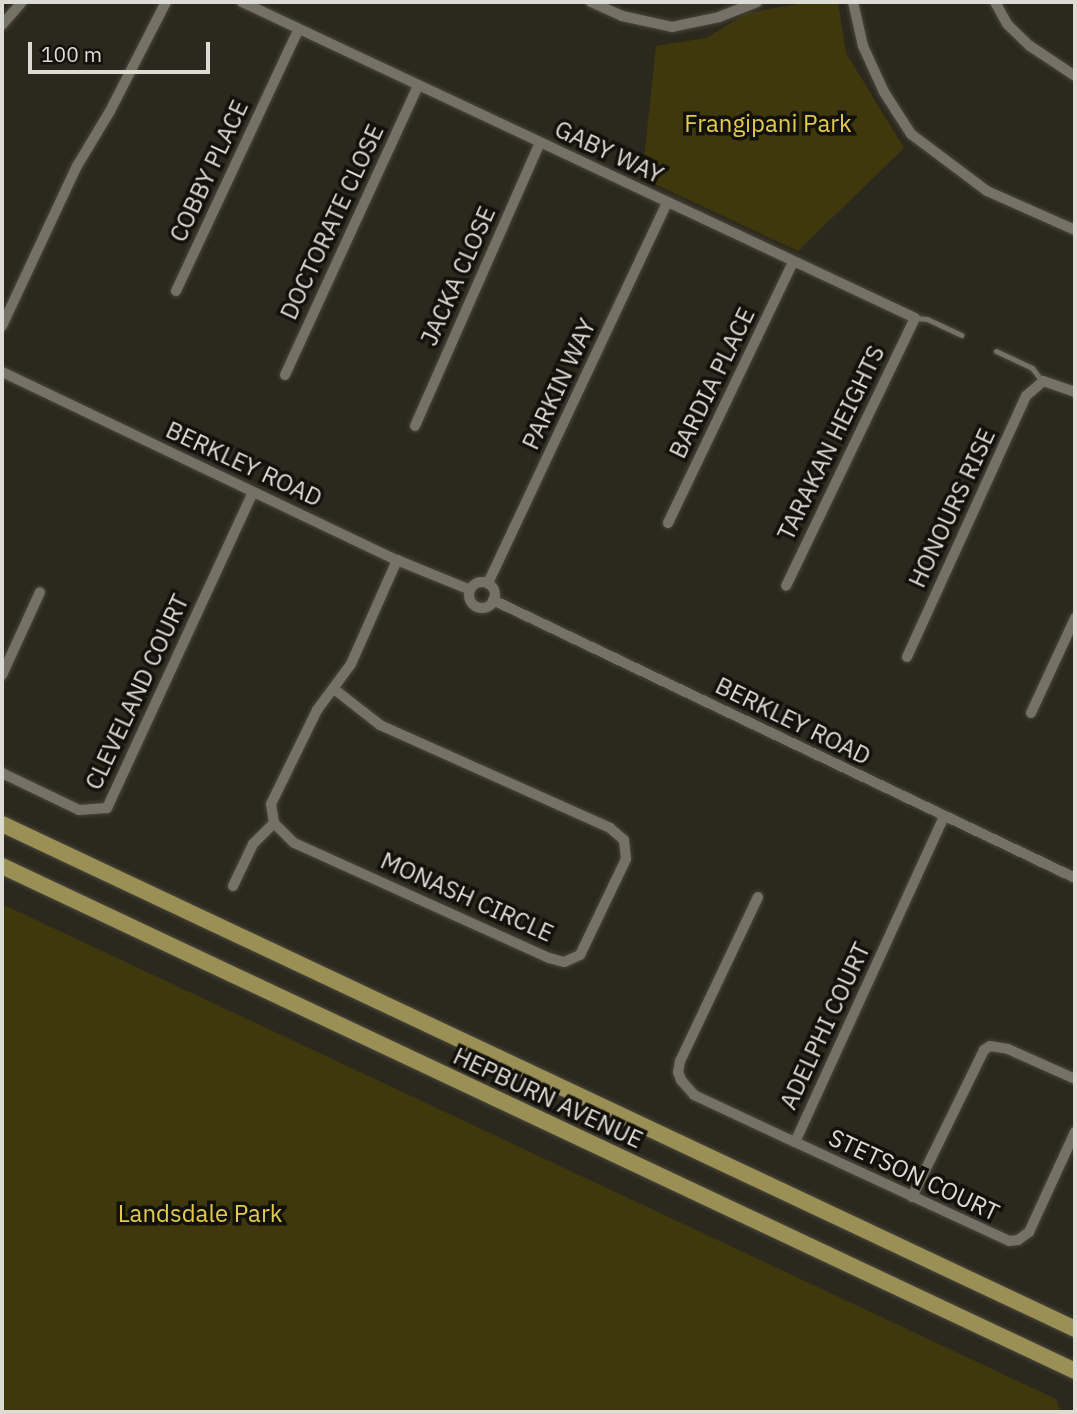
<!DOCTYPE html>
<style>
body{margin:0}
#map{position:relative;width:1077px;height:1414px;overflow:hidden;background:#2b281d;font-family:"IBM Plex Sans",sans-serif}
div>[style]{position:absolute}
.green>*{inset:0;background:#40380d}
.roads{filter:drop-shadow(0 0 2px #48463c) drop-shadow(0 0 2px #48463c)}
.service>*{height:5px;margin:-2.5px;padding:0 2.5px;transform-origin:2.5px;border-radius:2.5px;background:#757265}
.minor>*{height:10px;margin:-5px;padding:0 5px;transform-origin:5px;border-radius:5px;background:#757265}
.minor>.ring{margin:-5px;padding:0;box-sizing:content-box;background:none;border:10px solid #757265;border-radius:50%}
.primary>*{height:16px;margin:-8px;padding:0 8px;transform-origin:8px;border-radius:8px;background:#9a8f55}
span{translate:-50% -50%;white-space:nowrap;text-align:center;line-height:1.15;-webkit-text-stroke:7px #12110c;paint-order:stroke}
.park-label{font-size:24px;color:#e2ca4b}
.street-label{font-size:24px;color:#dddcd4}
.frame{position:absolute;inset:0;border:4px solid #dddcd4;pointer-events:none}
.scale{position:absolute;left:28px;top:42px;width:182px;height:32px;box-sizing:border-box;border:4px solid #dddcd4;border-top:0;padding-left:9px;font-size:21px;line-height:24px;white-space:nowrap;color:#dddcd4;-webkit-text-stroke:5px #12110c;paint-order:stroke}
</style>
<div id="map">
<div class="green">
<i style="clip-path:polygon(809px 2px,838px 2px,846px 53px,904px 148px,798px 251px,642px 178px,656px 46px,706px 38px,747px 13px)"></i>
<i style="clip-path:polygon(2px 904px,1056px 1399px,1061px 1412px,2px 1412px)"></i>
</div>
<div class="roads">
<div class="service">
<i style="left:915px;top:318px;width:12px;rotate:5deg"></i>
<i style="left:927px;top:319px;width:38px;rotate:25deg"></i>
<i style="left:996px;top:351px;width:40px;rotate:25deg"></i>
<i style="left:1032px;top:368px;width:16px;rotate:52deg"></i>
</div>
<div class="minor">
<i style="left:242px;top:2px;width:743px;rotate:25.15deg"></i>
<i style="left:915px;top:318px;width:297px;rotate:115.7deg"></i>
<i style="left:591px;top:2px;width:34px;rotate:24deg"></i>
<i style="left:622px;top:16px;width:51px;rotate:12.4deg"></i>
<i style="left:672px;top:27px;width:48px;rotate:-12deg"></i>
<i style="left:719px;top:17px;width:41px;rotate:-21.5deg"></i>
<i style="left:853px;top:2px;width:45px;rotate:77.2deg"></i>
<i style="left:863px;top:46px;width:51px;rotate:65.5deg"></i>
<i style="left:884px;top:92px;width:50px;rotate:57.3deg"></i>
<i style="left:911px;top:134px;width:95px;rotate:36.9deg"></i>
<i style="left:987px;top:191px;width:96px;rotate:23.9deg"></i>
<i style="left:995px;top:2px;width:25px;rotate:61deg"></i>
<i style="left:1007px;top:24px;width:32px;rotate:44deg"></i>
<i style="left:1030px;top:46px;width:54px;rotate:33.7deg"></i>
<i style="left:2px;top:25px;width:30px;rotate:-49deg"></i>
<i style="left:176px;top:291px;width:288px;rotate:-64.9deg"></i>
<i style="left:2px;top:326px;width:177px;rotate:-64.9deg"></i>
<i style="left:77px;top:166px;width:64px;rotate:-59deg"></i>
<i style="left:110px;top:111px;width:123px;rotate:-62.8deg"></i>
<i style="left:2px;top:372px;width:437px;rotate:25.5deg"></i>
<i style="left:397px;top:560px;width:79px;rotate:22.3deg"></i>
<i style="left:285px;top:375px;width:318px;rotate:-65.3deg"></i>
<i style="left:415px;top:426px;width:309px;rotate:-66.2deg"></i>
<i style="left:668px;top:523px;width:289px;rotate:-64.4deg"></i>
<i class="ring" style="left:469px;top:582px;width:16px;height:16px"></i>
<i style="left:488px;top:583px;width:421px;rotate:-64.8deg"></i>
<i style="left:493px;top:600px;width:645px;rotate:25.53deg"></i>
<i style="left:907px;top:657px;width:287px;rotate:-65.5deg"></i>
<i style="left:1026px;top:396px;width:23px;rotate:-41deg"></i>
<i style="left:1043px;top:381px;width:34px;rotate:19deg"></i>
<i style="left:2px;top:675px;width:91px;rotate:-65.4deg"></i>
<i style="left:334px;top:689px;width:58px;rotate:38deg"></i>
<i style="left:380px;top:725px;width:252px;rotate:24.1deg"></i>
<i style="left:610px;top:828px;width:18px;rotate:41deg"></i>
<i style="left:624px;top:840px;width:19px;rotate:84deg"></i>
<i style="left:626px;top:859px;width:106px;rotate:115.6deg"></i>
<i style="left:580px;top:955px;width:17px;rotate:156deg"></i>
<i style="left:564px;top:962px;width:16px;rotate:-165deg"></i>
<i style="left:549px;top:958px;width:280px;rotate:-155.7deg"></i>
<i style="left:294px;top:843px;width:28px;rotate:-135deg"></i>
<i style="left:274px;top:823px;width:19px;rotate:-99deg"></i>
<i style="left:271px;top:804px;width:105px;rotate:-63.9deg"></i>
<i style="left:317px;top:710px;width:57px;rotate:-53.5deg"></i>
<i style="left:351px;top:664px;width:114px;rotate:-66.1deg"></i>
<i style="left:1031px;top:713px;width:105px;rotate:-65.1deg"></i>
<i style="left:2px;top:773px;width:85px;rotate:25.7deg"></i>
<i style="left:79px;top:810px;width:28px;rotate:-4deg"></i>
<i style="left:107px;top:808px;width:348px;rotate:-65.2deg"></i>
<i style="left:233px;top:886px;width:47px;rotate:-64.5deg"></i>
<i style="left:253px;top:844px;width:30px;rotate:-45deg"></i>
<i style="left:758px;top:897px;width:182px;rotate:115.4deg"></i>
<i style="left:680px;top:1061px;width:11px;rotate:100deg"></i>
<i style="left:678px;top:1072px;width:9px;rotate:69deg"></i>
<i style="left:681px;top:1080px;width:20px;rotate:49deg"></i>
<i style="left:694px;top:1095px;width:111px;rotate:25deg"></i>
<i style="left:795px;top:1142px;width:358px;rotate:-65.4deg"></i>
<i style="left:795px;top:1142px;width:236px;rotate:24.8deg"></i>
<i style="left:1009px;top:1241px;width:9px;rotate:-6deg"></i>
<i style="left:1018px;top:1240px;width:14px;rotate:-36deg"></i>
<i style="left:1029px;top:1232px;width:110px;rotate:-65.3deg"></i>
<i style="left:912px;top:1197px;width:164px;rotate:-63.9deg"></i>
<i style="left:984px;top:1050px;width:7px;rotate:-34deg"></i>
<i style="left:990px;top:1046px;width:18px;rotate:9deg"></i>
<i style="left:1008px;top:1049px;width:73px;rotate:24.1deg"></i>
</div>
<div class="primary">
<i style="left:2px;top:824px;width:1186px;rotate:25.2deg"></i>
<i style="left:2px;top:866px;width:1186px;rotate:25.2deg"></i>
</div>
</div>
<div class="park-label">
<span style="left:768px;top:124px">Frangipani Park</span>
<span style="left:200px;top:1214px">Landsdale Park</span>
</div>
<div class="street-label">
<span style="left:609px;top:152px;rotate:25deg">GABY WAY</span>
<span style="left:209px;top:171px;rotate:-65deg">COBBY PLACE</span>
<span style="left:332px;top:222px;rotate:-65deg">DOCTORATE CLOSE</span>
<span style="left:458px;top:276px;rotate:-66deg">JACKA CLOSE</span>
<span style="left:712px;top:383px;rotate:-64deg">BARDIA PLACE</span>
<span style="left:559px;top:384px;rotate:-65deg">PARKIN WAY</span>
<span style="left:831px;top:443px;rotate:-64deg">TARAKAN HEIGHTS</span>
<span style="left:244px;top:464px;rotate:25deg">BERKLEY ROAD</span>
<span style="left:952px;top:508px;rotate:-65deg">HONOURS RISE</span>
<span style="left:137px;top:692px;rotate:-65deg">CLEVELAND COURT</span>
<span style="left:793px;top:721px;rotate:26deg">BERKLEY ROAD</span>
<span style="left:467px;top:897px;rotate:24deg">MONASH CIRCLE</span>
<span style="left:825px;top:1026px;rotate:-65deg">ADELPHI COURT</span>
<span style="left:548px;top:1098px;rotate:25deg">HEPBURN AVENUE</span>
<span style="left:914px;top:1175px;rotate:25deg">STETSON COURT</span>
</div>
<div class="frame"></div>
<div class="scale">100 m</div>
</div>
